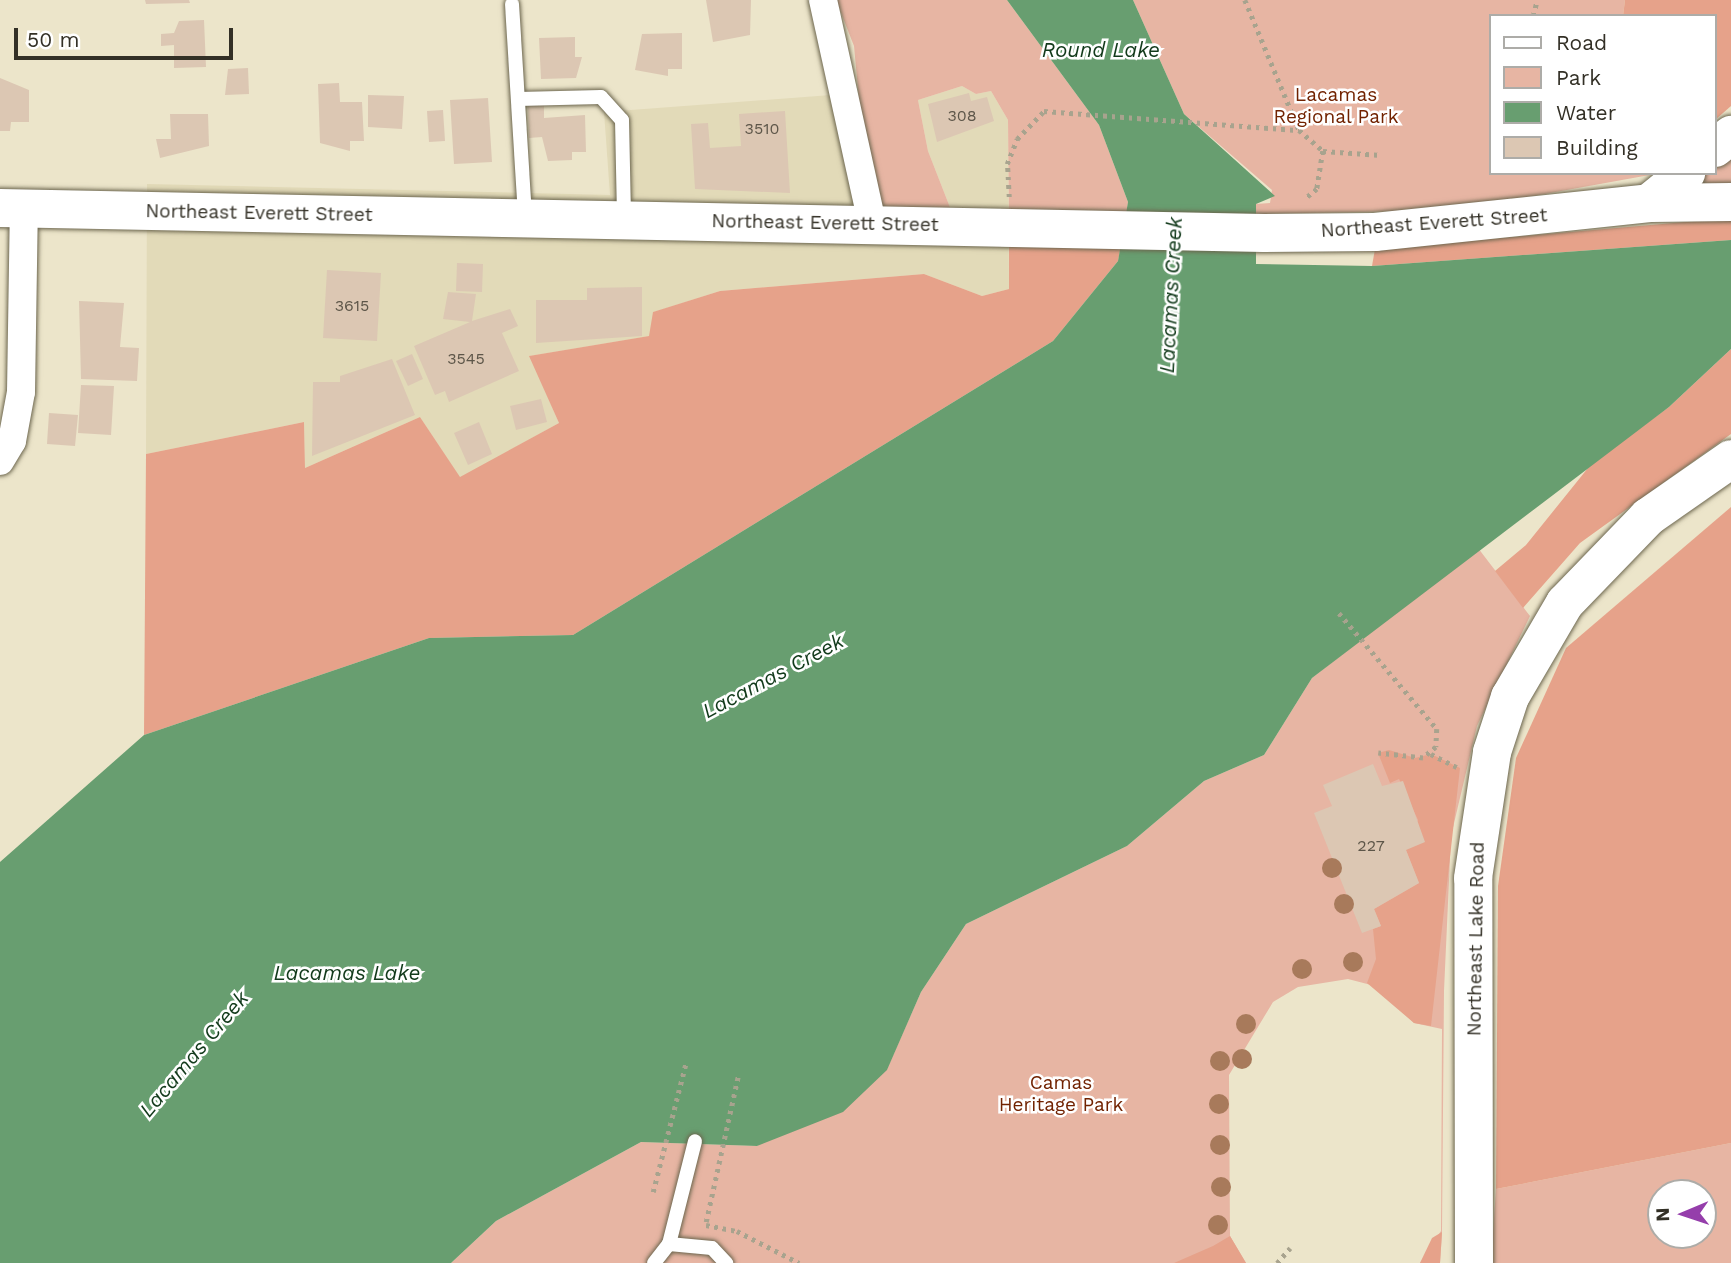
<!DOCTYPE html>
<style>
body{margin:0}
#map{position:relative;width:1731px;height:1263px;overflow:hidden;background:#ece5ca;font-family:"Work Sans",sans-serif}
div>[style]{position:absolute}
.built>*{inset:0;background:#e2dab8}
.green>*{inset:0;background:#e7b5a3}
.forest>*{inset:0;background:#e6a28a}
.water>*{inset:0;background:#689e70}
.building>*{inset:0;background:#dcc7b3}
.path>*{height:4.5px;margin-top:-2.25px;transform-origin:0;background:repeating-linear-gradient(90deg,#a8a38e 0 3.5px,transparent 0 8.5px)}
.roads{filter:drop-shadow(0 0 2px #6c664e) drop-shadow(0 0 2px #6c664e)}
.lane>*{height:14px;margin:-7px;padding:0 7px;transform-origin:7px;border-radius:7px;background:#fff}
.street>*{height:28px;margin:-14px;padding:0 14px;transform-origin:14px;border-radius:14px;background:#fff}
.secondary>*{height:38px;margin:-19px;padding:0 19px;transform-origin:19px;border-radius:19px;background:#fff}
.trees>*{width:20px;height:20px;margin:-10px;border-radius:50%;background:#a87a5b}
span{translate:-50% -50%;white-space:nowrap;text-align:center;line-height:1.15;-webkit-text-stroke:5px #fff;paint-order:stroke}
.number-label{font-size:16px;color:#5d5649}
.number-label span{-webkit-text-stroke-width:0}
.park-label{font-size:19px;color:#712200}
.street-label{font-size:19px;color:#333026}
.water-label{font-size:21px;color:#123a1b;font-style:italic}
.legend{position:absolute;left:1489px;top:14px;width:228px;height:161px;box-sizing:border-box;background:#fff;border:2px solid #adaca8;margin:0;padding:9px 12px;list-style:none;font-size:21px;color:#333026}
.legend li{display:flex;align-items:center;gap:14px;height:35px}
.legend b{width:35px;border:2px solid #adaca8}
.north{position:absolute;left:1647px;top:1179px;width:70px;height:70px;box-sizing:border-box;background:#fff;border:2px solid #adaca8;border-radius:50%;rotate:268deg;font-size:19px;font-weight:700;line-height:28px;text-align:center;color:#333026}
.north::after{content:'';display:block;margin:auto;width:24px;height:32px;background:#953eab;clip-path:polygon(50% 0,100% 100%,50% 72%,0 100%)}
.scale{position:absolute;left:14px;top:28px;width:219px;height:32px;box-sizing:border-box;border:4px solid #333026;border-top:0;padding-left:9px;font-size:21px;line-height:24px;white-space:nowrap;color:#333026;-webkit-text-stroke:5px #fff;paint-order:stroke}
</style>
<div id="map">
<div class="built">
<i style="clip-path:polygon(962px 86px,976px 94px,991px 91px,1008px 120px,1009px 289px,982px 296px,924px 274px,720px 291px,654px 312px,650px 336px,530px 356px,559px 423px,460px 478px,420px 417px,305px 468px,304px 422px,146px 454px,147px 184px,610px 195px,604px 112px,844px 94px,951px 210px,928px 151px,918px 100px)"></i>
</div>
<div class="green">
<i style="clip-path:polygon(836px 0,1007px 0,1099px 125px,1128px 202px,1124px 229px,1009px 227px,1008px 120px,991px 91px,976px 94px,962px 86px,918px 100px,928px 151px,951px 210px,869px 207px,854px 46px)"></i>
<i style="clip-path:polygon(1133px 0,1625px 0,1623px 16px,1491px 16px,1491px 173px,1655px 174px,1457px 210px,1256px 214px,1256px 204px,1270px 203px,1272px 190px,1184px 114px)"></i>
<i style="clip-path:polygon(1731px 150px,1731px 194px,1660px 199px,1698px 173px,1715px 173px,1715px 161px)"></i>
<i style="clip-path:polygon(1478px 548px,1530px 616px,1477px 726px,1451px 836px,1444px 991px,1442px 1232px,1440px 1263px,1420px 1263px,1441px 1231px,1442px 1029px,1414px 1023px,1375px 986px,1348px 979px,1298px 987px,1273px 1002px,1229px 1075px,1230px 1236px,1246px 1263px,451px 1263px,496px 1221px,641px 1142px,757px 1146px,887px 1069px,921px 992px,966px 924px,1127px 846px,1204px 781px,1264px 755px,1312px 678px)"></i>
<i style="clip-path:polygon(evenodd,1731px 1143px,1731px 1263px,1491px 1263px,1496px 1189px,1731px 1143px,1661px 1193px,1703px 1193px,1703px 1235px,1661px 1235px,1661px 1193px)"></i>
</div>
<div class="forest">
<i style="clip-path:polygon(1625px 0,1731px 0,1731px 106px,1715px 120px,1715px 16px,1623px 16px)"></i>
<i style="clip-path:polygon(1731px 218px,1731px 240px,1372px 266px,1375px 249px)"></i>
<i style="clip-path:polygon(1009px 227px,1124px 229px,1118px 261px,1053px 341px,573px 635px,429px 638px,144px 735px,146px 454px,304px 422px,305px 468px,420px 417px,460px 477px,559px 423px,529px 356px,649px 336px,653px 312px,720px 291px,924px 274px,982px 296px,1009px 289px)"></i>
<i style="clip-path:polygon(1731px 349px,1731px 434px,1580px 543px,1523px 608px,1495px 571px,1526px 545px,1592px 463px,1669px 407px)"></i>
<i style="clip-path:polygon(1731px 507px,1731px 1143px,1496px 1189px,1498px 886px,1516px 758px,1566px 648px)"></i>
<i style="clip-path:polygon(1389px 750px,1415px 758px,1431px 754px,1460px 768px,1431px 1026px,1414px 1023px,1367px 983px,1376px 959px,1373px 929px,1381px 926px,1374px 909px,1419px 883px,1406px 850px,1418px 820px,1399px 779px,1390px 783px,1378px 753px)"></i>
<i style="clip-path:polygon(1442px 1232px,1440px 1263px,1420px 1263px,1432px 1238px)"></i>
<i style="clip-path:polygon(1230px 1236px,1246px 1263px,1174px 1263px,1213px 1246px)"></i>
</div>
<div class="water">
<i style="clip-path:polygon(1007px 0,1133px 0,1184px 114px,1275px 196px,1256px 204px,1256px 264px,1372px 266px,1731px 240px,1731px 349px,1669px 407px,1312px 678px,1264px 755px,1204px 781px,1127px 846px,966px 924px,921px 992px,887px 1070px,843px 1112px,757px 1146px,641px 1142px,496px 1221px,451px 1263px,0 1263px,0 862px,144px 735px,429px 638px,573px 635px,1053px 341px,1118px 261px,1128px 202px,1099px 125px)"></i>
</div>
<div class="building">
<i style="clip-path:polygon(145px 0,189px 0,190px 3px,146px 4px)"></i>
<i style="clip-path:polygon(706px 0,751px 0,750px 35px,713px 42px)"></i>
<i style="clip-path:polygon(204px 20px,206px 67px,174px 68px,174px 45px,161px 46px,161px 34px,174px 33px,179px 21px)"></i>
<i style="clip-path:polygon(682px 33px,682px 69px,668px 69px,668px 76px,635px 70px,642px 34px)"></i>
<i style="clip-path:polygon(575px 37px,575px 57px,582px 57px,576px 78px,541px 79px,539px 38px)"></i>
<i style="clip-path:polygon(248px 68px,249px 94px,225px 95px,228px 69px)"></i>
<i style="clip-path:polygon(0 78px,29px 90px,29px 122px,11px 122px,10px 131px,0 131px)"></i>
<i style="clip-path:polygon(339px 83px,340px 102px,362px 102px,364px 141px,350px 141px,350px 151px,320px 143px,318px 84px)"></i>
<i style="clip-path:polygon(969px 93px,971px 101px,987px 97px,994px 121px,937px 142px,928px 104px)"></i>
<i style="clip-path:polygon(368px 95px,404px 96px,402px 129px,368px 127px)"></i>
<i style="clip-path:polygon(488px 98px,492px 162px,454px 164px,450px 100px)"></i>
<i style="clip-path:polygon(544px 105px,544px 118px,585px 115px,586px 152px,572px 152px,572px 160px,548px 161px,542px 137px,529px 138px,528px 106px)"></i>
<i style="clip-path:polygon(443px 110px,445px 141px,429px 142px,427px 111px)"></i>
<i style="clip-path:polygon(785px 111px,790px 193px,695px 189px,691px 124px,708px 123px,710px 148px,741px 146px,739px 114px)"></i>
<i style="clip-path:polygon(170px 114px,208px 114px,209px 146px,160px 158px,156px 139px,171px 139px)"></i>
<i style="clip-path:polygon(457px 263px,483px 264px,482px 292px,456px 291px)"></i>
<i style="clip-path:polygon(327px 270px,381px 273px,377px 341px,323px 338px)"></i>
<i style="clip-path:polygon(642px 287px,642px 336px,536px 343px,536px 300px,587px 300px,587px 288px)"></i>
<i style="clip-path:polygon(448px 292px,476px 294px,472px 321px,510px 309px,518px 326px,502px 333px,519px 371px,449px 402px,445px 391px,435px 395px,414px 346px,470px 322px,443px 319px)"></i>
<i style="clip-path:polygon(79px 301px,124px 303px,120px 347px,139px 348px,137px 381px,81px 379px)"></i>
<i style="clip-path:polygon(412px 354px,423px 379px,408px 386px,396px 361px)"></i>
<i style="clip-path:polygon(392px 359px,415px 415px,312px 456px,313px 382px,340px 382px,340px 376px)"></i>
<i style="clip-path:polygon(81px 385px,114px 386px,111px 435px,78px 433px)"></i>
<i style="clip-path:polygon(541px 399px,547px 422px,516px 430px,510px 406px)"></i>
<i style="clip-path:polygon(49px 413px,78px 415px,75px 446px,47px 444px)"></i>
<i style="clip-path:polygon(479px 422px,492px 454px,468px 465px,454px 433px)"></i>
<i style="clip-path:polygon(1373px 764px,1382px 786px,1403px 781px,1425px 842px,1406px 850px,1419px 883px,1374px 909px,1381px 926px,1362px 933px,1314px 813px,1332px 806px,1323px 785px)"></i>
</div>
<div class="path">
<i style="left:1245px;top:0;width:141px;rotate:67.4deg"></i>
<i style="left:1299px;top:130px;width:32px;rotate:41deg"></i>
<i style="left:1323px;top:151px;width:38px;rotate:99deg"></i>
<i style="left:1317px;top:189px;width:16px;rotate:140deg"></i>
<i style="left:1533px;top:16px;width:16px;rotate:-76deg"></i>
<i style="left:1323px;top:151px;width:58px;rotate:3.9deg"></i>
<i style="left:1009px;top:197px;width:33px;rotate:-93deg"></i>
<i style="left:1007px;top:164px;width:27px;rotate:-68deg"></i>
<i style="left:1017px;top:139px;width:39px;rotate:-46deg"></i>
<i style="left:1044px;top:111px;width:256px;rotate:4.3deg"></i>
<i style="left:1339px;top:613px;width:152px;rotate:49.8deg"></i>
<i style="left:1437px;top:729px;width:18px;rotate:93deg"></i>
<i style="left:1436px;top:747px;width:17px;rotate:140deg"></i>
<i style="left:1423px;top:758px;width:45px;rotate:-173.7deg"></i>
<i style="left:1431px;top:754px;width:29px;rotate:27deg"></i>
<i style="left:653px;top:1192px;width:133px;rotate:-75.7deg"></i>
<i style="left:706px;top:1222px;width:149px;rotate:-77.6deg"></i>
<i style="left:706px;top:1225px;width:32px;rotate:11deg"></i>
<i style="left:737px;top:1231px;width:70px;rotate:27.3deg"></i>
<i style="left:1277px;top:1263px;width:20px;rotate:-49deg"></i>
</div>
<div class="roads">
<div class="lane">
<i style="left:512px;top:4px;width:212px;rotate:86.5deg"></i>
<i style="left:518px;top:99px;width:83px;rotate:-1.4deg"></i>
<i style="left:601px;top:97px;width:31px;rotate:48deg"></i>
<i style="left:622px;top:120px;width:98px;rotate:88.8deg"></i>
<i style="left:669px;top:1244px;width:106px;rotate:-75.8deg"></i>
<i style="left:654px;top:1263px;width:24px;rotate:-52deg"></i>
<i style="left:669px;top:1244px;width:43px;rotate:5.3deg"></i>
<i style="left:712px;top:1248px;width:21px;rotate:47deg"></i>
</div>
<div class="street">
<i style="left:823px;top:0;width:228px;rotate:77.6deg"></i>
<i style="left:0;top:461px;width:23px;rotate:-59deg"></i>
<i style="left:12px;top:441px;width:50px;rotate:-79.6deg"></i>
<i style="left:21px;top:392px;width:183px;rotate:-89.1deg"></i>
</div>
<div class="secondary">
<i style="left:1715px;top:148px;width:21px;rotate:-39deg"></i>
<i style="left:1649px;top:203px;width:48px;rotate:-39deg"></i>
<i style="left:0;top:208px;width:1264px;rotate:1.13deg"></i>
<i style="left:1264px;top:233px;width:111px;rotate:-0.5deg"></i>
<i style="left:1375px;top:232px;width:276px;rotate:-6deg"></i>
<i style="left:1649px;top:203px;width:82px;rotate:-0.7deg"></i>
<i style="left:1474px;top:1263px;width:385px;rotate:-90.1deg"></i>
<i style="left:1473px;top:878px;width:127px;rotate:-81.4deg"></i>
<i style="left:1492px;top:752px;width:58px;rotate:-71.9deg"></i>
<i style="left:1510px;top:697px;width:109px;rotate:-59.7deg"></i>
<i style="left:1565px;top:603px;width:120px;rotate:-46deg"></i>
<i style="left:1648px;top:517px;width:101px;rotate:-34.9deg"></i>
</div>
</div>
<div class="trees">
<i style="left:1332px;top:868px"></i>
<i style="left:1344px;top:904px"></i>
<i style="left:1353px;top:962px"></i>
<i style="left:1302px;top:969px"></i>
<i style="left:1246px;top:1024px"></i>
<i style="left:1242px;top:1059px"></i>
<i style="left:1220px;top:1061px"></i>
<i style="left:1219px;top:1104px"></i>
<i style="left:1220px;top:1145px"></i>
<i style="left:1221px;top:1187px"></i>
<i style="left:1218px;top:1225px"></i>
</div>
<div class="number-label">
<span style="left:962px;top:116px">308</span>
<span style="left:762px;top:129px">3510</span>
<span style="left:352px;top:306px">3615</span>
<span style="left:466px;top:359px">3545</span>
<span style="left:1371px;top:846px">227</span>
</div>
<div class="park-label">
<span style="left:1336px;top:106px">Lacamas<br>Regional Park</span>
<span style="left:1061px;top:1094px">Camas<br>Heritage Park</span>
</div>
<div class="street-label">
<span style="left:259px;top:213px;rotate:1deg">Northeast Everett Street</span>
<span style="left:825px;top:223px;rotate:1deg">Northeast Everett Street</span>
<span style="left:1434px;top:223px;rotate:-4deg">Northeast Everett Street</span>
<span style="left:1476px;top:939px;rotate:-89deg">Northeast Lake Road</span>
</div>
<div class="water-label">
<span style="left:1101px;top:50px">Round Lake</span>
<span style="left:1171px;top:295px;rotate:-87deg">Lacamas Creek</span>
<span style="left:773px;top:676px;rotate:-28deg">Lacamas Creek</span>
<span style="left:347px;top:973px">Lacamas Lake</span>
<span style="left:194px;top:1054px;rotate:-50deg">Lacamas Creek</span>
</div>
<ul class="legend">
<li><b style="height:9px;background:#fff"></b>Road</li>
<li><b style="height:19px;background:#e7b5a3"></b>Park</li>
<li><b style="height:19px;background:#689e70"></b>Water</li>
<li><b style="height:19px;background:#dcc7b3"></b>Building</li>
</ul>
<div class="north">N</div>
<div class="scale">50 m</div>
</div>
